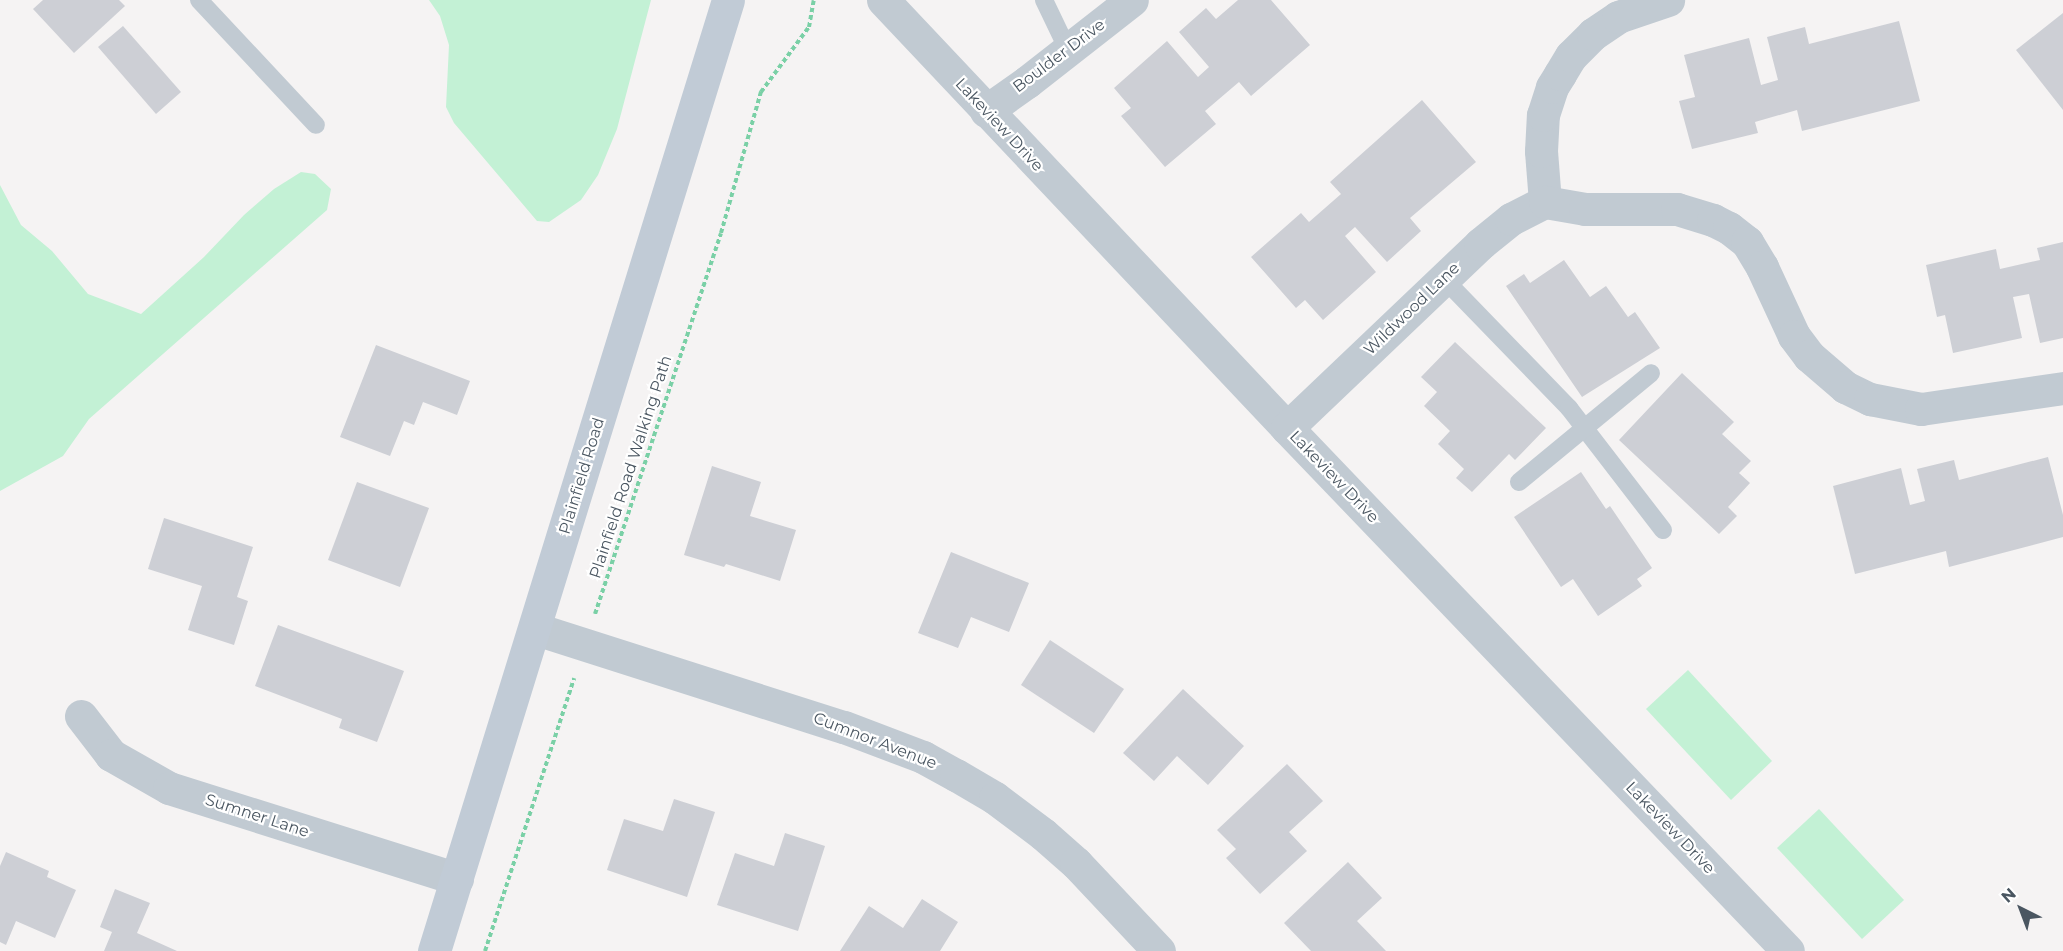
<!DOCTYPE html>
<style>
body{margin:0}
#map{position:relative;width:2063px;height:951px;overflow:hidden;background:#f5f3f3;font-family:Montserrat,sans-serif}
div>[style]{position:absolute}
.green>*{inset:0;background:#c3f1d5}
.building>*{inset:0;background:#cdcfd5}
.path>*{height:4px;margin-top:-2px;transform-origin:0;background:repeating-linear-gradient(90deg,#7ad0a6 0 4.5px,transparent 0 7.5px)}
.service>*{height:18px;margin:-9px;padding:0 9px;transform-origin:9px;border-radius:9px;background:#c1cad2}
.minor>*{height:33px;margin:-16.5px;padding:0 16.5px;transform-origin:16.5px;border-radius:16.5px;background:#c1cad2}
.secondary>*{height:33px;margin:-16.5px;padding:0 16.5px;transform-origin:16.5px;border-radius:16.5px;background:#c1cbd6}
span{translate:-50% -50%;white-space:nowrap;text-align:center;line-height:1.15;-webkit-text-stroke:4.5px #fff;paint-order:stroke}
.street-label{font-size:16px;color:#4a5661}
.north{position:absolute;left:1991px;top:879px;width:60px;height:60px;-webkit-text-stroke:4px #fff;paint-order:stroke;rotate:318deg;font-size:16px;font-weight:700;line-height:24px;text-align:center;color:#4a5661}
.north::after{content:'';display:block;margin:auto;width:21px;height:27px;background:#4a5661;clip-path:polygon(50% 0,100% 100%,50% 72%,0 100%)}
</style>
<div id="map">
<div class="green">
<i style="clip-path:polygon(429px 0,651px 0,617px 129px,598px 175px,581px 200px,549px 222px,537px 221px,454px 123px,446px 107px,449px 45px,440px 16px)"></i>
<i style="clip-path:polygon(301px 172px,315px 174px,331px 189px,327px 210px,89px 419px,63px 456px,0 491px,0 185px,21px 225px,52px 251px,88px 294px,141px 314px,204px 257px,244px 215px,274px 189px)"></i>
<i style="clip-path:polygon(1688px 670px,1772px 761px,1731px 800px,1646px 709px)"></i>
<i style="clip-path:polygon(1819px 809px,1904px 900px,1862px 939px,1777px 848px)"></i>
</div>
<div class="building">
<i style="clip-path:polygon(43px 0,119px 0,125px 6px,74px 53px,33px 9px)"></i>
<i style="clip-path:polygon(1238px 0,1271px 0,1310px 45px,1251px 96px,1239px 82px,1205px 111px,1216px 124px,1165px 167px,1121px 116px,1131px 108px,1114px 88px,1167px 41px,1198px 77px,1209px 67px,1179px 32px,1206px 8px,1216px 19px)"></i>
<i style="clip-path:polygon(2063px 13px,2063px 110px,2016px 50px)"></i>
<i style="clip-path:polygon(1899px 21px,1920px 101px,1802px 131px,1797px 110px,1755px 122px,1758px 133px,1692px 149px,1679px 101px,1695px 97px,1684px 55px,1749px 38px,1761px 85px,1778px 80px,1767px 37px,1805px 27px,1809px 44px)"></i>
<i style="clip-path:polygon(123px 26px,181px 92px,156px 114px,98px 47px)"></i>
<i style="clip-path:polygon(1422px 100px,1476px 162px,1410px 218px,1421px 231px,1387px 262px,1355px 227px,1345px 236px,1376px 272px,1323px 320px,1305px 300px,1296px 308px,1251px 257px,1301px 213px,1309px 222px,1341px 194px,1330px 182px)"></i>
<i style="clip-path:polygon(2063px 242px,2063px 338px,2040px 343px,2029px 294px,2013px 297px,2022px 338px,1953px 353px,1945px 315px,1937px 317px,1926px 265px,1996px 249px,2000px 269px,2040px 260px,2037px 248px)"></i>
<i style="clip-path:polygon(1564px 260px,1590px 297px,1606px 286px,1628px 317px,1635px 312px,1660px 348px,1582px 397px,1506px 286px,1524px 274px,1530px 283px)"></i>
<i style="clip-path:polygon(1455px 342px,1546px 428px,1515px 460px,1509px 454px,1472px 492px,1456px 478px,1464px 469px,1438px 444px,1450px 431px,1424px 406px,1437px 392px,1421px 377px)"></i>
<i style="clip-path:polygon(376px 345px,470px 381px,457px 415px,423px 402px,414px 425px,404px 421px,390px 456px,340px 437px)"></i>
<i style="clip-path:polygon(1682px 373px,1734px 422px,1722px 434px,1751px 461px,1739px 473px,1750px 483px,1728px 507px,1737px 516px,1719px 534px,1619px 440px)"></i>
<i style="clip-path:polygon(2048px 457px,2063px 515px,2063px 537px,1949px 567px,1946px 551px,1855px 574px,1833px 486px,1901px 468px,1910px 505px,1925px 501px,1917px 469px,1954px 460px,1959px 480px)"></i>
<i style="clip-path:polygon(712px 466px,761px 482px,750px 516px,796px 530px,780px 581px,726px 564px,724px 567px,684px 555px)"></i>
<i style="clip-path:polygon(1581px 472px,1606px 509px,1610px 506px,1652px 568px,1637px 579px,1642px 586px,1598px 616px,1573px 579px,1561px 587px,1514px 517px)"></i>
<i style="clip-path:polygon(357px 482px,429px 508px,400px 587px,328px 560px)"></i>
<i style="clip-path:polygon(164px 518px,253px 547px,237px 597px,248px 601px,234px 645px,188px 630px,202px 586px,148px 569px)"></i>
<i style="clip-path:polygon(951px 552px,1029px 583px,1009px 632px,971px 617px,958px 648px,918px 633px)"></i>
<i style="clip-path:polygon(278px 625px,404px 671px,377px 742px,339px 728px,342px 719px,255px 686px)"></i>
<i style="clip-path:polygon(1050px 640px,1124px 689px,1094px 733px,1021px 685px)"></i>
<i style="clip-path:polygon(1183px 689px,1244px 746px,1208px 785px,1177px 756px,1154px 781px,1123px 753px)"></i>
<i style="clip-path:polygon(1287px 764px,1323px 801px,1289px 832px,1307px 851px,1260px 894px,1226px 858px,1236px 849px,1217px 830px)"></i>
<i style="clip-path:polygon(674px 799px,715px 812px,687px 897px,607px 870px,624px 819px,663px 831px)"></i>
<i style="clip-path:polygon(785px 833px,825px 846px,798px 931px,717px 905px,735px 853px,774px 866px)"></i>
<i style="clip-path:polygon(6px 852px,49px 871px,47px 877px,76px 890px,55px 938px,16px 921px,6px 945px,0 942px,0 866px)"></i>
<i style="clip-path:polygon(1348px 862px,1382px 898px,1357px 921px,1386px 951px,1311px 951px,1284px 923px)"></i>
<i style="clip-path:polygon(115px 889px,150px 903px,137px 933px,177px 951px,104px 951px,112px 932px,100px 927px)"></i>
<i style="clip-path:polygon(922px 899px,958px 922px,940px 951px,840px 951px,869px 906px,903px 928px)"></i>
</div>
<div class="path">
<i style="left:595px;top:614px;width:401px;rotate:-71.7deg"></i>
<i style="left:721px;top:233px;width:147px;rotate:-74.2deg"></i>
<i style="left:761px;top:92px;width:81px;rotate:-53.6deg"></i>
<i style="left:809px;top:27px;width:27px;rotate:-80deg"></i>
<i style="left:485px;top:951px;width:287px;rotate:-71.9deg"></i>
</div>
<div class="service">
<i style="left:199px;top:0;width:171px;rotate:46.9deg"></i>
<i style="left:1044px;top:0;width:55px;rotate:64.4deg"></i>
<i style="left:1444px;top:279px;width:180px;rotate:45.9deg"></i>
<i style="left:1569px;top:408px;width:154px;rotate:52.4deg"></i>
<i style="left:1519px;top:482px;width:171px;rotate:-39.5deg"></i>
</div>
<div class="minor">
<i style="left:883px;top:0;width:589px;rotate:46.65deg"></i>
<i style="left:1287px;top:428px;width:724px;rotate:46.23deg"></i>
<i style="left:986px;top:111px;width:50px;rotate:-35.3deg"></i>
<i style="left:1027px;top:82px;width:133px;rotate:-38deg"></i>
<i style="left:1545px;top:202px;width:51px;rotate:-94.5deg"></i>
<i style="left:1541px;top:151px;width:36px;rotate:-87deg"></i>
<i style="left:1543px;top:115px;width:29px;rotate:-72deg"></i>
<i style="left:1552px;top:87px;width:15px;rotate:-58deg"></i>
<i style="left:1560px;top:74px;width:21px;rotate:-59deg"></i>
<i style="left:1571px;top:56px;width:31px;rotate:-45deg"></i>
<i style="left:1593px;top:34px;width:30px;rotate:-34deg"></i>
<i style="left:1618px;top:17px;width:53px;rotate:-18.8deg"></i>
<i style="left:1287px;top:428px;width:267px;rotate:-43.6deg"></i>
<i style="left:1480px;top:244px;width:40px;rotate:-39deg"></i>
<i style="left:1511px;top:219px;width:38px;rotate:-27deg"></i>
<i style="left:1545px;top:202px;width:41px;rotate:9.9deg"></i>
<i style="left:1585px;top:209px;width:92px"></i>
<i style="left:1677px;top:209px;width:38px;rotate:17deg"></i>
<i style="left:1713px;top:220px;width:18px;rotate:27deg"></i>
<i style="left:1729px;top:228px;width:23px;rotate:38deg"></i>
<i style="left:1747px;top:242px;width:29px;rotate:59deg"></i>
<i style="left:1762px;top:267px;width:76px;rotate:65.1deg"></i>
<i style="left:1794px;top:336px;width:25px;rotate:53deg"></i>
<i style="left:1809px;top:356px;width:48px;rotate:40.7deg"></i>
<i style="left:1845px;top:387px;width:28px;rotate:26deg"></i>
<i style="left:1870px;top:399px;width:52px;rotate:11.1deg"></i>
<i style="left:1921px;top:409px;width:144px;rotate:-8.4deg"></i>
<i style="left:536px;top:629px;width:323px;rotate:17.7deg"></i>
<i style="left:844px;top:727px;width:85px;rotate:20.8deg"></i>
<i style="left:923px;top:757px;width:38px;rotate:29deg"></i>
<i style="left:956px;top:775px;width:45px;rotate:30.5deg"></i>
<i style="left:995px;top:798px;width:60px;rotate:36.9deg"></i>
<i style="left:1043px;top:834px;width:44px;rotate:41.3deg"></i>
<i style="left:1076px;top:863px;width:121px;rotate:46.7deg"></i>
<i style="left:81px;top:716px;width:49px;rotate:52.4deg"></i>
<i style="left:111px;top:755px;width:67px;rotate:29.6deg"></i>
<i style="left:169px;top:788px;width:302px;rotate:17.5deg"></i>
</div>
<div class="secondary">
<i style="left:434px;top:951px;width:995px;rotate:-72.82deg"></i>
</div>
<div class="street-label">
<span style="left:1059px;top:56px;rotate:-37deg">Boulder Drive</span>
<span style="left:999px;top:125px;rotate:47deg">Lakeview Drive</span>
<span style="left:1412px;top:309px;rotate:-44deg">Wildwood Lane</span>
<span style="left:631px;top:467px;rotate:-72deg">Plainfield Road Walking Path</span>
<span style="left:582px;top:476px;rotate:-73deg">Plainfield Road</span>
<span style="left:1334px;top:477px;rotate:46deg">Lakeview Drive</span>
<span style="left:875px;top:741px;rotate:21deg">Cumnor Avenue</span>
<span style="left:257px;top:816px;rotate:18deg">Sumner Lane</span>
<span style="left:1670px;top:828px;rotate:46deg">Lakeview Drive</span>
</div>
<div class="north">N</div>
</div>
